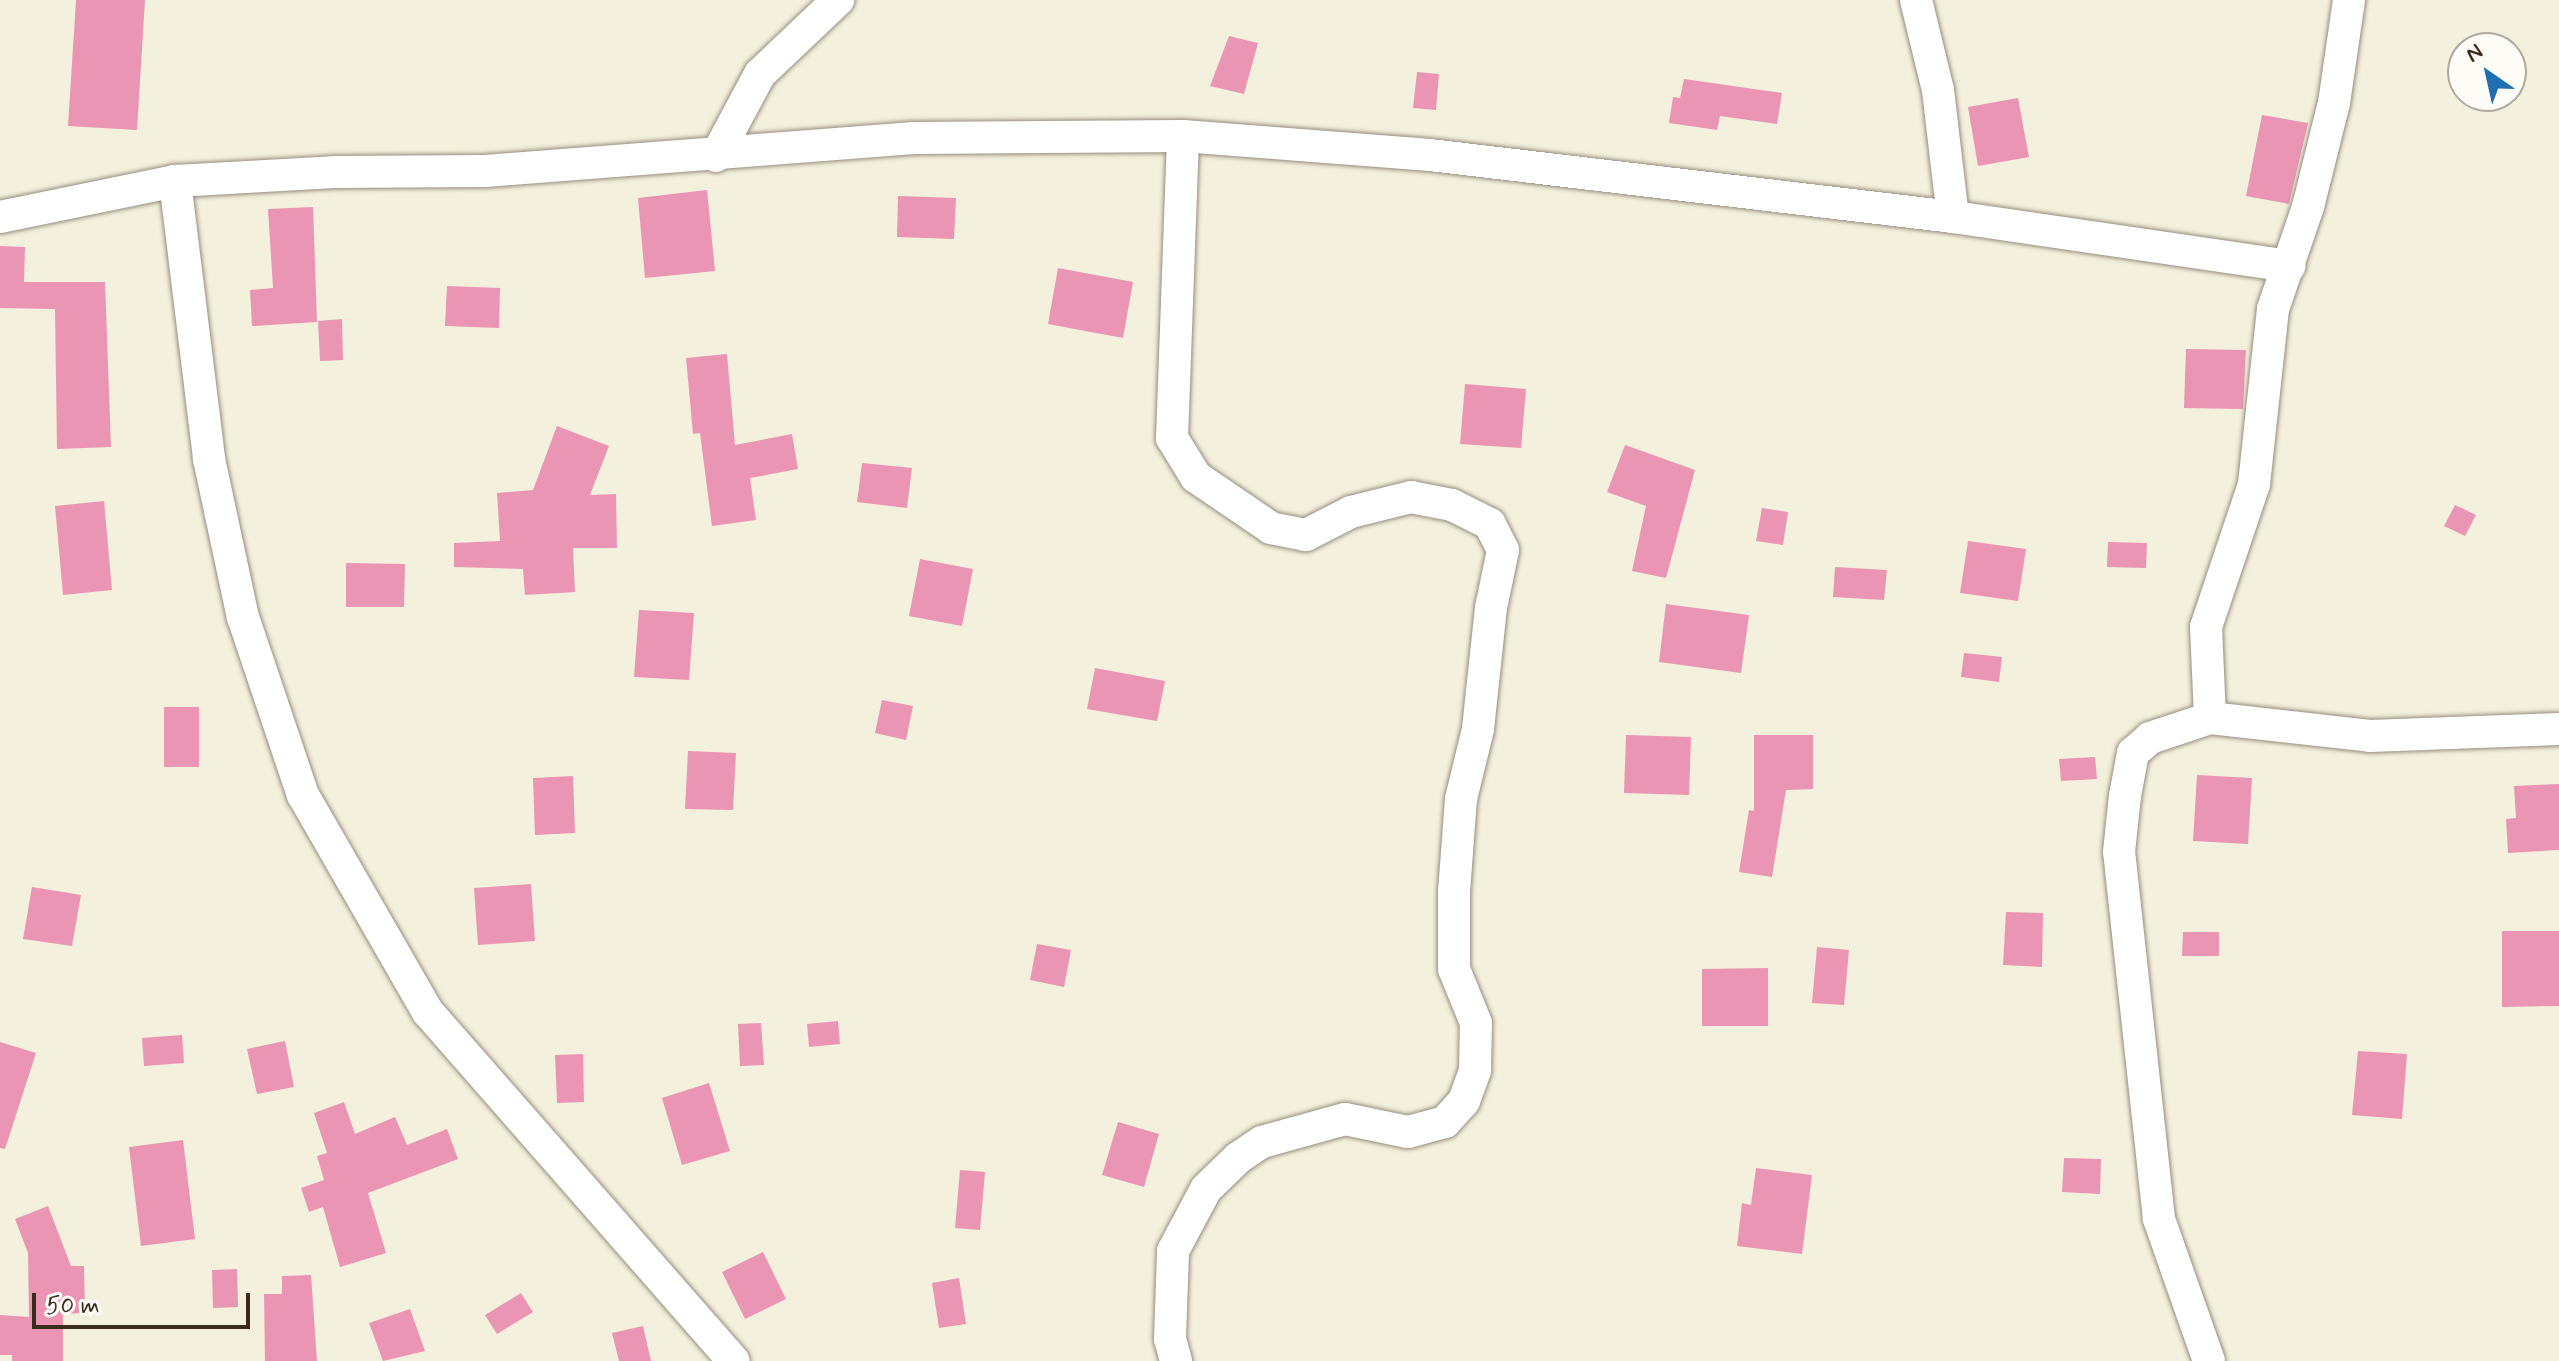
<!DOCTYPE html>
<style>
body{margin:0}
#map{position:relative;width:2559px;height:1361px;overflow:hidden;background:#f3f0dd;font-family:Mynerve,sans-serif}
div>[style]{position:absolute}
.building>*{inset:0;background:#ea95b4}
.roads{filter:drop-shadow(0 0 2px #978d7e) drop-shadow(0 0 2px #978d7e)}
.street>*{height:32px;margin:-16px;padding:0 16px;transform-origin:16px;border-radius:16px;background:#fff}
span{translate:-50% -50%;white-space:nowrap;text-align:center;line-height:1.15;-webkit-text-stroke:7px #fdfcf7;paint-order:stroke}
.north{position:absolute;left:2447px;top:32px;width:80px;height:80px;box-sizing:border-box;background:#fdfcf7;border:2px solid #afa8a0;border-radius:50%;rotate:326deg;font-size:22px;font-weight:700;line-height:32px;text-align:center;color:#3b2a1e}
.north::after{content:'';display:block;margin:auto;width:28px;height:36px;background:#1f6fb2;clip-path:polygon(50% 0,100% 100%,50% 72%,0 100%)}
.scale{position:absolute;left:32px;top:1293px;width:218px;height:36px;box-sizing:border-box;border:4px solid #3b2a1e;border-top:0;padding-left:10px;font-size:24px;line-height:28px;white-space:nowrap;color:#3b2a1e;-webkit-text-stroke:6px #fdfcf7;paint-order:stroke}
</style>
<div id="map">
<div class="building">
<i style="clip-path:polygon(76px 0,145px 0,137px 130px,68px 126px)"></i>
<i style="clip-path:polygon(1229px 36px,1258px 43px,1244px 94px,1210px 86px)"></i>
<i style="clip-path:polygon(1417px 72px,1439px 74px,1436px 110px,1413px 108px)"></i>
<i style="clip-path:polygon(1684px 79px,1782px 93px,1777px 124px,1720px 116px,1717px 130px,1669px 123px,1673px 97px,1680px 98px)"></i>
<i style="clip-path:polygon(2018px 98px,2029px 157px,1978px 166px,1968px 107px)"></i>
<i style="clip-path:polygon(2262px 115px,2308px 123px,2289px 204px,2246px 196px)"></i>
<i style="clip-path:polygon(707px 190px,715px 271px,645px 278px,638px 198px)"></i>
<i style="clip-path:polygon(898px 196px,956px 198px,954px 239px,897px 237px)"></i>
<i style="clip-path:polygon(313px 207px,317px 322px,252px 326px,250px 290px,273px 288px,268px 209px)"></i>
<i style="clip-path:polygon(0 246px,25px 247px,24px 282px,105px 282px,111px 447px,57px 449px,55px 309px,0 308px)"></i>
<i style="clip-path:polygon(1058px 268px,1133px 282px,1123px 338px,1048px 324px)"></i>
<i style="clip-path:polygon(447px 286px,500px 288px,499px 328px,445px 326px)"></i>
<i style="clip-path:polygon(342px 319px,343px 360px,320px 361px,318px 321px)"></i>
<i style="clip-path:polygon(2186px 349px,2246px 350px,2243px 409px,2184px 408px)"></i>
<i style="clip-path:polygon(727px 354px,735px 445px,792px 434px,798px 469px,750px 478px,756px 520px,712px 526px,700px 433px,693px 434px,686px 358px)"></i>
<i style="clip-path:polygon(1465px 384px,1526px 389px,1521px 448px,1460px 444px)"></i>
<i style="clip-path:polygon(557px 426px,609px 446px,590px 495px,616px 494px,617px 548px,573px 548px,575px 592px,525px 595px,523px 569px,454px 567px,454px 543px,500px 541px,497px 493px,533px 490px)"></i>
<i style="clip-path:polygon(1625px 445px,1695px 470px,1666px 578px,1632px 571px,1646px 506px,1607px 492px)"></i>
<i style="clip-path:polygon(862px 463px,912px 468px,907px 508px,857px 502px)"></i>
<i style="clip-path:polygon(104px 501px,112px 590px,63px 595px,55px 506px)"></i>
<i style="clip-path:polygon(2455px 505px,2476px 515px,2465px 536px,2444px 526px)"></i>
<i style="clip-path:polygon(1762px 508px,1788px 512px,1783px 545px,1756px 541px)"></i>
<i style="clip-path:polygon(1968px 541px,2026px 549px,2018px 601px,1960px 593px)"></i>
<i style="clip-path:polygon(2108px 542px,2147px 543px,2146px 568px,2107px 567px)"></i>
<i style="clip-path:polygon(920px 559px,973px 569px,962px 626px,909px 616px)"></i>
<i style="clip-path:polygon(346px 563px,405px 564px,404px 607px,346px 607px)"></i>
<i style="clip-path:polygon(1835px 567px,1887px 570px,1884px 600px,1833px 597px)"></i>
<i style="clip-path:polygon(1666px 604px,1749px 615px,1741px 673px,1659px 662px)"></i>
<i style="clip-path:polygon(639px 610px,694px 613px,689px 680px,634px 677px)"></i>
<i style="clip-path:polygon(1964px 653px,2002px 657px,1999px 682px,1961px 677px)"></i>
<i style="clip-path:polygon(1095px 668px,1165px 681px,1157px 721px,1087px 709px)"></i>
<i style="clip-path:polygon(882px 700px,913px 706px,906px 740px,875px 733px)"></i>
<i style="clip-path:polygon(164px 707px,199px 707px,199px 767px,164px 767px)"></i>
<i style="clip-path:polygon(1626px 735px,1691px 737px,1689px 795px,1624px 793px)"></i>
<i style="clip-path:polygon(1754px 735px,1813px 735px,1813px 789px,1786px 790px,1772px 877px,1739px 872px,1749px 810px,1754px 811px)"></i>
<i style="clip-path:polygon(688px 751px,736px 753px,733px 810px,685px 809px)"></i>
<i style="clip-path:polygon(2095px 757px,2097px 779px,2061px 781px,2059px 759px)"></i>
<i style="clip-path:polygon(2197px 775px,2252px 778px,2248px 844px,2193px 841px)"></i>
<i style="clip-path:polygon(573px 776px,575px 833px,535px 835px,533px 778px)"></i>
<i style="clip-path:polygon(2559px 784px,2559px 850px,2508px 853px,2506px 819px,2516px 818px,2514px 786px)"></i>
<i style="clip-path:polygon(531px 884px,535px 941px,478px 945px,474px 888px)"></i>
<i style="clip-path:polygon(32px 887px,81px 895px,72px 946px,23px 939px)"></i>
<i style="clip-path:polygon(2006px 912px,2043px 913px,2042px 967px,2003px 965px)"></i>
<i style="clip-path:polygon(2502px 931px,2559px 931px,2559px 1006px,2502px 1007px)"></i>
<i style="clip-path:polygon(2183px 932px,2219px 932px,2219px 956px,2182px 956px)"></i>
<i style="clip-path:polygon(1037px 944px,1071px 950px,1064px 987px,1030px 980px)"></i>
<i style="clip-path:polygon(1817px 947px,1849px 950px,1844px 1005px,1812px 1003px)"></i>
<i style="clip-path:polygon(1768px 968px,1768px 1026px,1702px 1026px,1702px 969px)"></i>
<i style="clip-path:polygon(838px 1021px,840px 1044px,809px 1047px,807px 1024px)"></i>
<i style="clip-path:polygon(761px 1023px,764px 1065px,740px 1066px,738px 1024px)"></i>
<i style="clip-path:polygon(182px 1035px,184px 1063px,144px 1066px,142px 1038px)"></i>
<i style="clip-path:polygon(285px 1041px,294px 1087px,257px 1094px,247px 1049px)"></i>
<i style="clip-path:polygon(0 1042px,36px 1053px,5px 1149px,0 1148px)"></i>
<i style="clip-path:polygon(2358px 1051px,2407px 1054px,2402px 1119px,2352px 1115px)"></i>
<i style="clip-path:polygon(583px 1054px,584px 1102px,557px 1103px,555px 1055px)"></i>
<i style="clip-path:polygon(709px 1083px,730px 1151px,682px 1165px,662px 1098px)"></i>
<i style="clip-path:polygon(344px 1102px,355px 1134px,395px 1117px,407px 1145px,447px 1129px,458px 1159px,368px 1193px,386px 1253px,340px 1267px,323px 1207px,309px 1212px,301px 1188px,324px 1180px,317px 1156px,327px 1153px,314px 1113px)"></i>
<i style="clip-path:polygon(1118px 1122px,1159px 1134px,1144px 1187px,1102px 1175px)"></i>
<i style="clip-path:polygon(183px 1140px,195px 1239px,141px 1246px,129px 1147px)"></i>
<i style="clip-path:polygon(2064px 1158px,2101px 1159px,2100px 1194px,2062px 1192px)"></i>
<i style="clip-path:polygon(1756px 1168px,1812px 1175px,1802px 1254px,1737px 1246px,1742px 1203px,1751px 1205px)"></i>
<i style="clip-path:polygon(960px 1170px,985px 1172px,980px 1230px,955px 1228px)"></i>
<i style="clip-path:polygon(48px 1206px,71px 1266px,84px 1266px,85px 1313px,63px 1314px,63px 1361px,12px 1361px,12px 1355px,0 1355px,0 1315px,29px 1317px,28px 1253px,15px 1219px)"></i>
<i style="clip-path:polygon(763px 1252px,786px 1299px,745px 1319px,722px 1272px)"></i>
<i style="clip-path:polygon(237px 1269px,238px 1307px,213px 1308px,212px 1270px)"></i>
<i style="clip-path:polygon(311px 1275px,317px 1361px,265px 1361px,264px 1294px,282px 1294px,282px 1276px)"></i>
<i style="clip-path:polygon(959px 1278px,966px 1324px,939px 1328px,932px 1283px)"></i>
<i style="clip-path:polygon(521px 1293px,533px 1312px,497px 1334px,485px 1315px)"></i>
<i style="clip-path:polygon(410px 1309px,425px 1351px,383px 1361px,369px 1323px)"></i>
<i style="clip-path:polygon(643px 1326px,651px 1361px,619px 1361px,612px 1333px)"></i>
</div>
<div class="roads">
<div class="street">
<i style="left:1916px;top:0;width:93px;rotate:76.3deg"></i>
<i style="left:1938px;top:90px;width:128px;rotate:83.3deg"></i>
<i style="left:716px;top:156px;width:93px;rotate:-61.8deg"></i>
<i style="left:760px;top:74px;width:108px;rotate:-43.5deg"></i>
<i style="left:175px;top:181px;width:280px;rotate:83deg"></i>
<i style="left:209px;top:459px;width:162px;rotate:77.9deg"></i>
<i style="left:243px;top:617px;width:188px;rotate:71.4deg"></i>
<i style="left:303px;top:795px;width:250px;rotate:60.1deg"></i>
<i style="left:428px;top:1012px;width:464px;rotate:48.8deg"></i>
<i style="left:0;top:217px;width:179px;rotate:-11.6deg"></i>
<i style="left:175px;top:181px;width:159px;rotate:-3.2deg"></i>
<i style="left:334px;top:172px;width:151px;rotate:-0.4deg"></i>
<i style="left:485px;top:171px;width:430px;rotate:-4.4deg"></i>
<i style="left:914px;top:138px;width:269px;rotate:-0.4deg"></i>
<i style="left:1183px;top:136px;width:248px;rotate:4.4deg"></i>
<i style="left:1430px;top:155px;width:527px;rotate:6.76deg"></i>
<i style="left:1953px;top:217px;width:340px;rotate:8.3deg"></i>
<i style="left:2210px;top:718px;width:161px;rotate:6.4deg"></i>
<i style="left:2370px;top:736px;width:189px;rotate:-2.1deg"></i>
<i style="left:1176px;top:1361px;width:23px;rotate:-105deg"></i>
<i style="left:1170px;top:1339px;width:88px;rotate:-88deg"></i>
<i style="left:1173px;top:1251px;width:70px;rotate:-62deg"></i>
<i style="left:1206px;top:1189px;width:45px;rotate:-44.1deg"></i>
<i style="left:1238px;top:1158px;width:29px;rotate:-34deg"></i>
<i style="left:1262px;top:1142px;width:86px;rotate:-15.5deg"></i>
<i style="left:1345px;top:1119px;width:64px;rotate:11.7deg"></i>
<i style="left:1408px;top:1132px;width:38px;rotate:-15deg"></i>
<i style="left:1445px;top:1122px;width:28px;rotate:-48deg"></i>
<i style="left:1464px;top:1101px;width:33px;rotate:-70deg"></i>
<i style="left:1475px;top:1070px;width:47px;rotate:-88.8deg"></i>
<i style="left:1476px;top:1023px;width:58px;rotate:-112.2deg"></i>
<i style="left:1454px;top:969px;width:77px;rotate:-90deg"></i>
<i style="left:1454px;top:892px;width:93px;rotate:-85.7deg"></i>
<i style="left:1461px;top:799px;width:72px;rotate:-76.3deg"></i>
<i style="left:1478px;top:729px;width:122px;rotate:-83.9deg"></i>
<i style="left:1491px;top:608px;width:59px;rotate:-78.3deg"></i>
<i style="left:1503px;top:550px;width:29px;rotate:-117deg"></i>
<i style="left:1490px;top:524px;width:42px;rotate:-153.4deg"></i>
<i style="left:1452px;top:505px;width:42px;rotate:-169deg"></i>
<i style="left:1411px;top:497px;width:62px;rotate:166deg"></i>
<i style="left:1351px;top:512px;width:51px;rotate:152.9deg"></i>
<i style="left:1306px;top:535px;width:36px;rotate:-169deg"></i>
<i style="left:1271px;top:528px;width:91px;rotate:-145.8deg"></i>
<i style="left:1196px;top:477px;width:46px;rotate:-121.6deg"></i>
<i style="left:1172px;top:438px;width:302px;rotate:-87.9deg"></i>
<i style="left:2209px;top:1361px;width:151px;rotate:-109.4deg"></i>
<i style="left:2159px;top:1219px;width:369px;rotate:-96.2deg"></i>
<i style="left:2119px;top:852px;width:56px;rotate:-83.9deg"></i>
<i style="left:2125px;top:796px;width:44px;rotate:-79.5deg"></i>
<i style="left:2133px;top:753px;width:23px;rotate:-41deg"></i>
<i style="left:2150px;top:738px;width:63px;rotate:-18.4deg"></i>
<i style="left:2210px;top:718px;width:91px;rotate:-92.5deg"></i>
<i style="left:2206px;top:627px;width:151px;rotate:-71.4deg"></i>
<i style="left:2254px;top:484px;width:176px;rotate:-83.8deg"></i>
<i style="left:2273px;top:309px;width:108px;rotate:-71.1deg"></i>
<i style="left:2308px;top:207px;width:107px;rotate:-76deg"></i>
<i style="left:2334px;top:103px;width:104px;rotate:-81.7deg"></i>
</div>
</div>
<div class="north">N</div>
<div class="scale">50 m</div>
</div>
